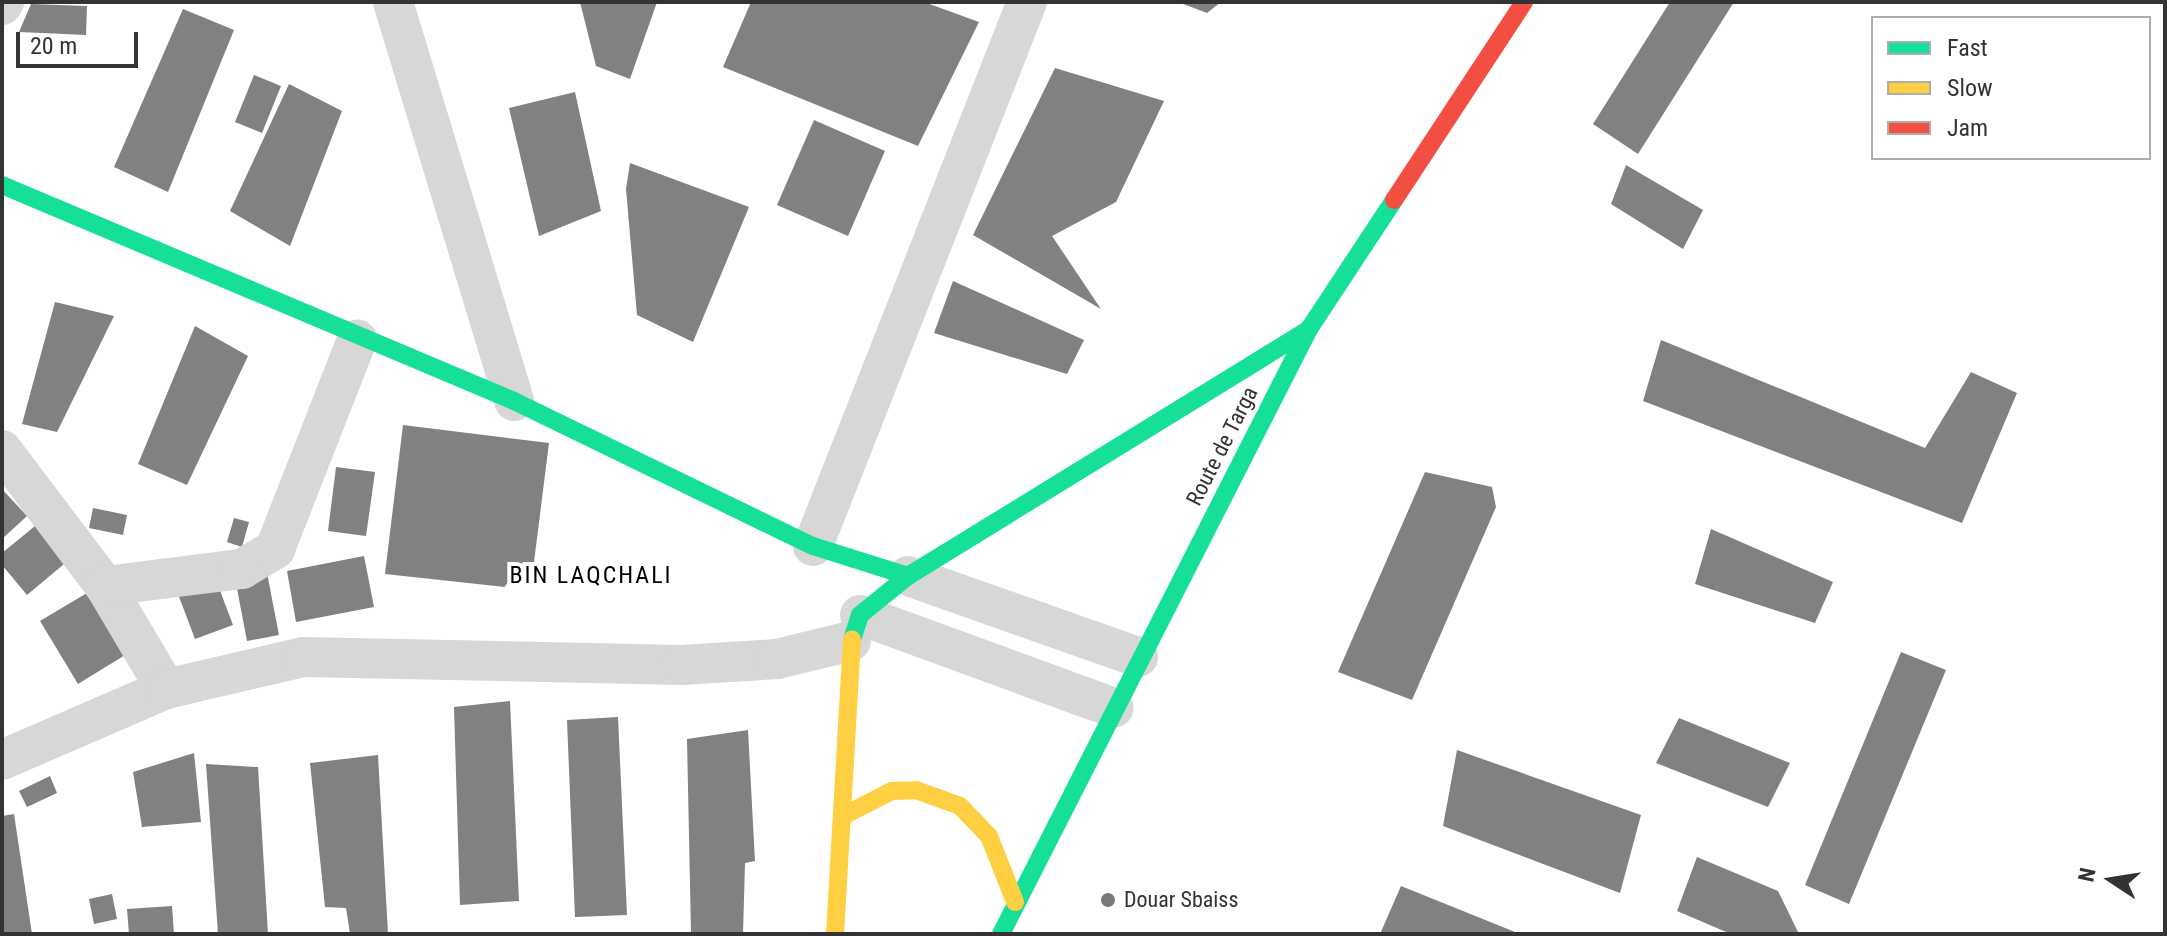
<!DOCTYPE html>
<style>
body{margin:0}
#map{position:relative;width:2167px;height:936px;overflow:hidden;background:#fff;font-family:"Roboto Condensed",sans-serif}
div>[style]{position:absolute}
.building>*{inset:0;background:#818181}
.street>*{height:40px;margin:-20px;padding:0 20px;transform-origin:20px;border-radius:20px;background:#d7d7d7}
.fast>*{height:18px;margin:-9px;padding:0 9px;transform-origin:9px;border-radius:9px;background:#16e098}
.slow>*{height:18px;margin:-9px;padding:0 9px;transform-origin:9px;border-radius:9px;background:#ffcf43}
.jam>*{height:18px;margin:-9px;padding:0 9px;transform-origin:9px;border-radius:9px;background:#f24e42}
.dots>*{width:22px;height:22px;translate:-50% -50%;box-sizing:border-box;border:4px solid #fff;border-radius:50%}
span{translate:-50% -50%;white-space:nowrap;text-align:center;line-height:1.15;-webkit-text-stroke:8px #fff;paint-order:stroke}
.street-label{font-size:22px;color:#333}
.poi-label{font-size:22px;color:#333}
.left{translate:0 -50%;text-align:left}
.neighbourhood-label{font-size:24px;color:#000;letter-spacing:2px}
.frame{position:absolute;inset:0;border:4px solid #333;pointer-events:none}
.legend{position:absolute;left:1871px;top:16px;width:280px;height:144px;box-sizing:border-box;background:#fff;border:2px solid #adadad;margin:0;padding:10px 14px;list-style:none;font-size:24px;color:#333}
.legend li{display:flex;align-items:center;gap:16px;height:40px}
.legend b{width:40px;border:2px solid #adadad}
.north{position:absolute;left:2071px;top:840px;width:80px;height:80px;-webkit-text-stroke:6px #fff;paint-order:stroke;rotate:282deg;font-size:22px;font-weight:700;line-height:32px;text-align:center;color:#333}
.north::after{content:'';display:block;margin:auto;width:28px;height:36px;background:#333;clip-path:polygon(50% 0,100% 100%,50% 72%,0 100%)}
.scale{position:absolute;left:16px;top:32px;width:122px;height:36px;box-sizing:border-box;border:4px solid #333;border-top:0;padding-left:10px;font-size:24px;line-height:28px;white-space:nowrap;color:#333;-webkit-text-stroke:6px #fff;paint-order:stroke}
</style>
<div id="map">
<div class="building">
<i style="clip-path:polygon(580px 2px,657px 2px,630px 79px,596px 66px)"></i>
<i style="clip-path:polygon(751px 2px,924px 2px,979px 22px,918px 146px,723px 67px)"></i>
<i style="clip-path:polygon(1178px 2px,1221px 2px,1207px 13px)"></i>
<i style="clip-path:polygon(1670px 2px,1734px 2px,1638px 154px,1593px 124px)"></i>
<i style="clip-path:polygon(31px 4px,87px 6px,86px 35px,19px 32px)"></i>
<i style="clip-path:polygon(183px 9px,234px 30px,168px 192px,114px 167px)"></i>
<i style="clip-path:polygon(1055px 68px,1164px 101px,1116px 202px,1052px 236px,1101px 309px,973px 235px)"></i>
<i style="clip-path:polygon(254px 75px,281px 86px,262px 133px,235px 122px)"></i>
<i style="clip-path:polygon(289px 84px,342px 111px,290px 246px,230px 211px)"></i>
<i style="clip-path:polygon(575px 92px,601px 211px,539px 236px,509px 108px)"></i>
<i style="clip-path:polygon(814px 120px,885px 151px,848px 236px,777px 205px)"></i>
<i style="clip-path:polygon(630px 163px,749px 207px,693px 342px,637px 315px,626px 189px)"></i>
<i style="clip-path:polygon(1626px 165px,1703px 210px,1683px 249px,1611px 204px)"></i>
<i style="clip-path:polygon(953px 281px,1084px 340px,1067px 374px,934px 333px)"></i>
<i style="clip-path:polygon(55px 302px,114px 316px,57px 432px,22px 424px)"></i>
<i style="clip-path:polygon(195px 326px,248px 356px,187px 485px,138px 464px)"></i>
<i style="clip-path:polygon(1661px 340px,1925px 448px,1971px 372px,2017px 393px,1962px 523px,1643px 401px)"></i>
<i style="clip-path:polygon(403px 425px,549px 443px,533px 570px,505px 587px,385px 574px)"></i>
<i style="clip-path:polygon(336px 467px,375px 472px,366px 536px,328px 531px)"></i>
<i style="clip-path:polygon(1425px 472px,1492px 487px,1496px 507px,1412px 700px,1338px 672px)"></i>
<i style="clip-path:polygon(2px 489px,27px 516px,2px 539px)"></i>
<i style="clip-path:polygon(93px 508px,127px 515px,123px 535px,89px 528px)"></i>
<i style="clip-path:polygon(234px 518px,249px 522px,242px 547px,227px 542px)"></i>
<i style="clip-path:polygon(40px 522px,70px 559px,27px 595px,2px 565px,2px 553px)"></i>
<i style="clip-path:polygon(1711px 529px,1833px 582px,1815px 623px,1695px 584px)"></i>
<i style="clip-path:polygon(364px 556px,374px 607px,296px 622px,287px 571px)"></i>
<i style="clip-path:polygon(267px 573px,279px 635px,247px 641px,235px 578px)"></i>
<i style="clip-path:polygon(216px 580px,233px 625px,195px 639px,178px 594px)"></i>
<i style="clip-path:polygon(92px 590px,130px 652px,78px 684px,40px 621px)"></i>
<i style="clip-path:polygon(1901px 652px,1946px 670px,1849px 904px,1805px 885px)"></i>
<i style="clip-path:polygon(510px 701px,519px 901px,460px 905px,454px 707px)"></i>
<i style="clip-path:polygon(618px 717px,627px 915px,575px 917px,567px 720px)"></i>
<i style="clip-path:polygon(1679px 718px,1790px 763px,1768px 807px,1656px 763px)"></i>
<i style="clip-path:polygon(748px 730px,755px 861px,745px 863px,743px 934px,691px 934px,687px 739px)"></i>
<i style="clip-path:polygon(1457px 750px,1641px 815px,1620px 893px,1443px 826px)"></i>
<i style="clip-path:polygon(194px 753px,201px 822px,142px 827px,133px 772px)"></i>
<i style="clip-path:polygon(378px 755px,388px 934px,350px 934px,346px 908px,325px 907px,310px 763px)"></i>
<i style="clip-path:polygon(206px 764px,258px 767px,268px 934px,218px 934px)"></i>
<i style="clip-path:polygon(50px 776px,57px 793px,27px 807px,19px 791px)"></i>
<i style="clip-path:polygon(14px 814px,32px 934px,2px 934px,2px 816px)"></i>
<i style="clip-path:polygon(1697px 857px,1778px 891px,1799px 934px,1731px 934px,1677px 911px)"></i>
<i style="clip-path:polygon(1401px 886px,1520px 934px,1380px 934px)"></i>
<i style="clip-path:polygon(112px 894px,117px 919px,94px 924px,89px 899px)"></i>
<i style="clip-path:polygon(172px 906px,174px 934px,129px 934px,127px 909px)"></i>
</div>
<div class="street">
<i style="left:393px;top:2px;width:417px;rotate:73.1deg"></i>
<i style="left:2px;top:5px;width:4px;rotate:-56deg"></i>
<i style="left:2px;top:450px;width:171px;rotate:52.9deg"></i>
<i style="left:105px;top:586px;width:120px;rotate:59.4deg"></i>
<i style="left:813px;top:546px;width:585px;rotate:-68.53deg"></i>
<i style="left:908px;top:576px;width:244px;rotate:19.4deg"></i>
<i style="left:105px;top:586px;width:138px;rotate:-7.1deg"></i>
<i style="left:242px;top:569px;width:39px;rotate:-31deg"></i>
<i style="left:275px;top:549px;width:225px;rotate:-68.6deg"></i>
<i style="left:860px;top:615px;width:270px;rotate:20.1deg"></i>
<i style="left:2px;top:760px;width:179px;rotate:-23.4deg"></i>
<i style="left:166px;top:689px;width:141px;rotate:-13.1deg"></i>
<i style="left:303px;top:657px;width:379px;rotate:1.2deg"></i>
<i style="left:682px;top:665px;width:95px;rotate:-3.6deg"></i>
<i style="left:777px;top:659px;width:76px;rotate:-13.7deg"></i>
</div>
<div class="fast">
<i style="left:2px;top:185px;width:556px;rotate:22.87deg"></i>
<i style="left:514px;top:401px;width:332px;rotate:25.9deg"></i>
<i style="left:813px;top:546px;width:100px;rotate:17.5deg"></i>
<i style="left:908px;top:576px;width:62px;rotate:140.9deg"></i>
<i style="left:860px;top:615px;width:25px;rotate:108deg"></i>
<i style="left:908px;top:576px;width:471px;rotate:-31.6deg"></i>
<i style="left:1001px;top:934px;width:679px;rotate:-63.02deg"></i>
<i style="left:1309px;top:329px;width:154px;rotate:-56.6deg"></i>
</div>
<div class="slow">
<i style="left:845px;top:815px;width:53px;rotate:-27.1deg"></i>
<i style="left:892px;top:791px;width:24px;rotate:-2deg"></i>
<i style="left:916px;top:790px;width:47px;rotate:20deg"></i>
<i style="left:960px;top:806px;width:42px;rotate:46deg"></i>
<i style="left:989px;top:836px;width:71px;rotate:68.5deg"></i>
<i style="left:835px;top:934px;width:295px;rotate:-86.7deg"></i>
</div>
<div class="jam">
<i style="left:1394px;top:200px;width:237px;rotate:-56.7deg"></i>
</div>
<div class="dots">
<i style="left:1108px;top:900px;background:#7a7a7a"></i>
</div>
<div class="street-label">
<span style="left:1222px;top:446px;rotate:-63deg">Route de Targa</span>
</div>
<div class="poi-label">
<span class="left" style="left:1124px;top:900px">Douar Sbaiss</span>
</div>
<div class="neighbourhood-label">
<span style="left:591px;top:576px">BIN LAQCHALI</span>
</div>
<div class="frame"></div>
<ul class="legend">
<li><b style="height:10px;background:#16e098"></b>Fast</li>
<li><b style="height:10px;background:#ffcf43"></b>Slow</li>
<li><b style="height:10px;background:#f24e42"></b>Jam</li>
</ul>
<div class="north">N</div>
<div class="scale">20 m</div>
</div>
